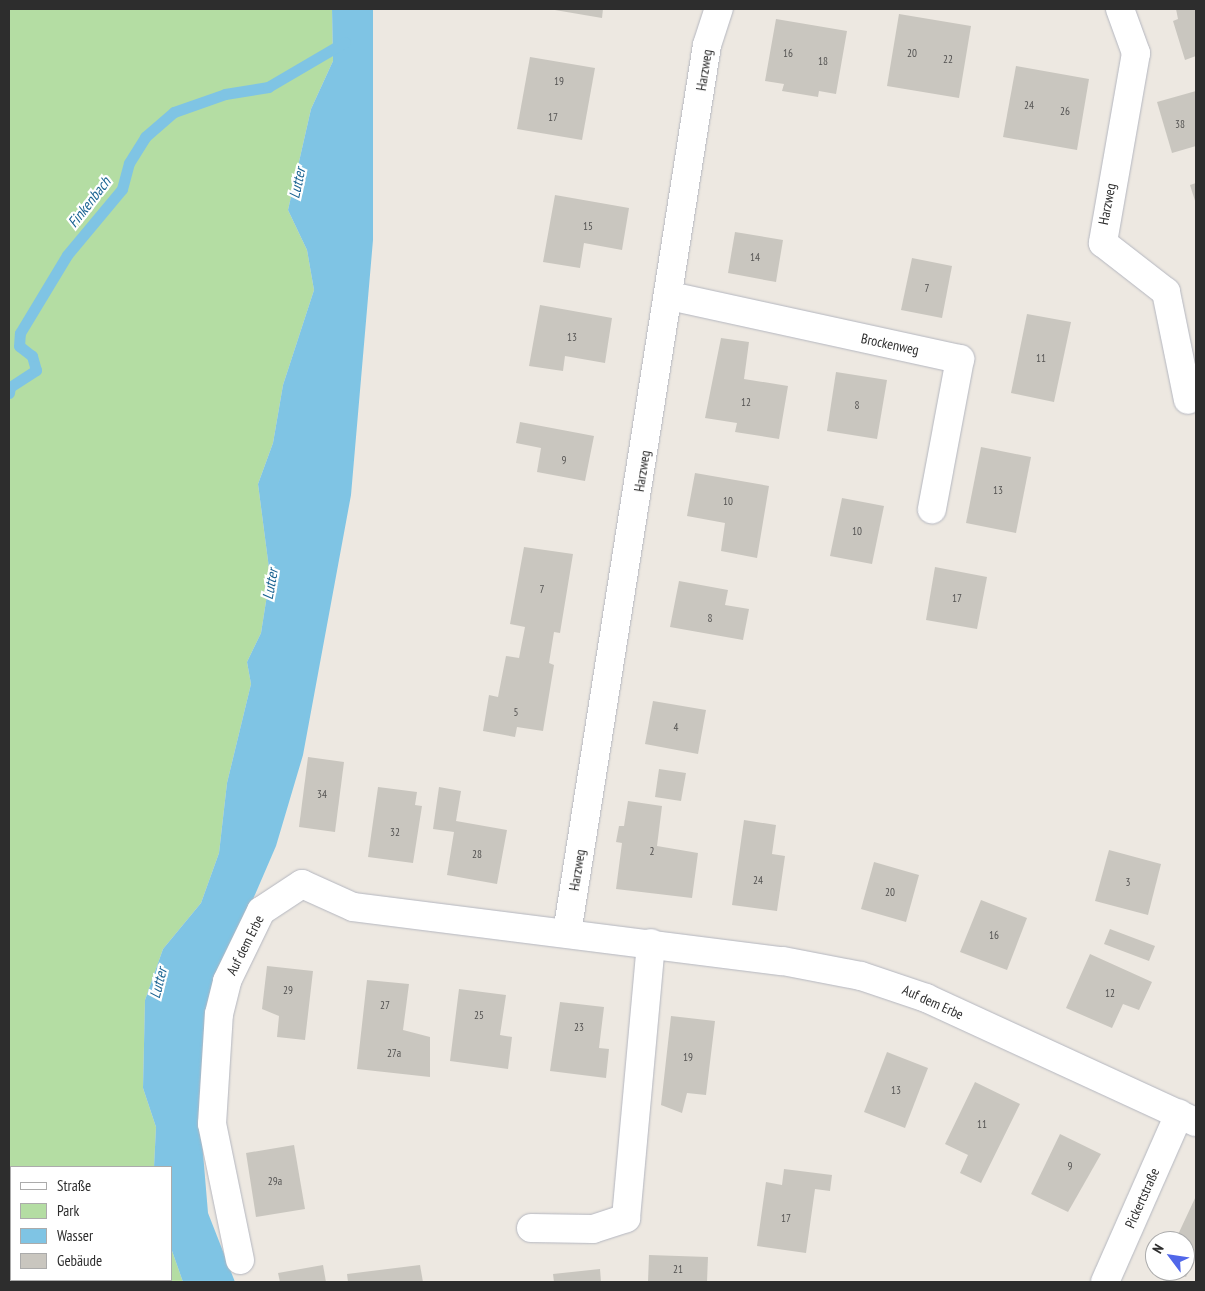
<!DOCTYPE html>
<meta charset="utf-8">
<style>
body{margin:0}
#map{position:relative;width:1205px;height:1291px;overflow:hidden;background:#ede8e1;font-family:"PT Sans Narrow",sans-serif}
div>[style]{position:absolute}
.green>*{inset:0;background:#b4dda3}
.water>*{inset:0;background:#7fc4e4}
.stream>*{height:11px;margin:-5.5px;padding:0 5.5px;transform-origin:5.5px;border-radius:5.5px;background:#7fc4e4}
.building>*{inset:0;background:#c9c6bf}
.roads{filter:drop-shadow(0 0 1px #b4b6bf) drop-shadow(0 0 1px #b4b6bf)}
.minor>*{height:28px;margin:-14px;padding:0 14px;transform-origin:14px;border-radius:14px;background:#fff}
span{translate:-50% -50%;white-space:nowrap;text-align:center;line-height:1.15;-webkit-text-stroke:4.5px #fff;paint-order:stroke}
.number-label{font-size:11px;color:#545352}
.number-label span{-webkit-text-stroke-width:0}
.street-label{font-size:14px;color:#2d2d2d}
.water-label{font-size:15px;color:#1b6492;font-style:italic}
.frame{position:absolute;inset:0;border:10px solid #2d2d2d;pointer-events:none}
.legend{position:absolute;left:10px;top:1166px;width:162px;height:115px;box-sizing:border-box;background:#fff;border:1px solid #ababab;margin:0;padding:6px 9px;list-style:none;font-size:15px;color:#2d2d2d}
.legend li{display:flex;align-items:center;gap:10px;height:25px}
.legend b{width:25px;border:1px solid #ababab}
.north{position:absolute;left:1145px;top:1231px;width:50px;height:50px;box-sizing:border-box;background:#fff;border:1px solid #ababab;border-radius:50%;rotate:301deg;font-size:14px;font-weight:700;line-height:20px;text-align:center;color:#2d2d2d}
.north::after{content:'';display:block;margin:auto;width:18px;height:22px;background:#5167e9;clip-path:polygon(50% 0,100% 100%,50% 72%,0 100%)}
</style>
<div id="map">
<div class="green">
<i style="clip-path:polygon(9px 9px,332px 9px,333px 61px,311px 109px,288px 210px,307px 250px,314px 290px,283px 385px,273px 443px,258px 484px,270px 576px,261px 633px,247px 662px,251px 684px,227px 783px,219px 853px,201px 903px,163px 949px,145px 1000px,143px 1088px,156px 1127px,154px 1167px,11px 1167px,11px 1280px,171px 1280px,171px 1248px,183px 1282px,9px 1282px)"></i>
</div>
<div class="water">
<i style="clip-path:polygon(332px 9px,373px 9px,373px 240px,351px 495px,303px 755px,276px 846px,244px 920px,201px 1129px,208px 1213px,235px 1282px,183px 1282px,171px 1248px,171px 1167px,154px 1167px,156px 1127px,143px 1088px,145px 1000px,163px 949px,201px 903px,219px 853px,227px 783px,251px 684px,247px 662px,261px 633px,270px 576px,258px 484px,273px 443px,283px 385px,314px 290px,307px 250px,288px 210px,311px 109px,333px 61px)"></i>
</div>
<div class="stream">
<i style="left:9px;top:393px;width:6px;rotate:-81deg"></i>
<i style="left:10px;top:387px;width:31px;rotate:-33deg"></i>
<i style="left:36px;top:370px;width:15px;rotate:-106deg"></i>
<i style="left:32px;top:356px;width:16px;rotate:-142deg"></i>
<i style="left:19px;top:346px;width:13px;rotate:-86deg"></i>
<i style="left:20px;top:333px;width:91px;rotate:-58.9deg"></i>
<i style="left:67px;top:255px;width:86px;rotate:-50.2deg"></i>
<i style="left:122px;top:189px;width:27px;rotate:-75deg"></i>
<i style="left:129px;top:163px;width:31px;rotate:-58deg"></i>
<i style="left:145px;top:137px;width:38px;rotate:-41deg"></i>
<i style="left:174px;top:112px;width:54px;rotate:-19.4deg"></i>
<i style="left:225px;top:94px;width:44px;rotate:-9.2deg"></i>
<i style="left:268px;top:87px;width:89px;rotate:-30.3deg"></i>
</div>
<div class="building">
<i style="clip-path:polygon(549px 9px,603px 9px,602px 18px)"></i>
<i style="clip-path:polygon(1176px 9px,1196px 9px,1196px 56px,1185px 60px,1173px 21px,1178px 19px)"></i>
<i style="clip-path:polygon(899px 14px,971px 26px,959px 98px,887px 86px)"></i>
<i style="clip-path:polygon(776px 19px,847px 31px,836px 94px,819px 91px,818px 97px,782px 91px,784px 84px,765px 81px)"></i>
<i style="clip-path:polygon(530px 57px,595px 68px,582px 140px,517px 129px)"></i>
<i style="clip-path:polygon(1016px 66px,1089px 79px,1077px 150px,1003px 137px)"></i>
<i style="clip-path:polygon(1196px 91px,1196px 146px,1172px 153px,1157px 102px)"></i>
<i style="clip-path:polygon(1196px 183px,1196px 204px,1190px 185px)"></i>
<i style="clip-path:polygon(555px 195px,629px 208px,622px 250px,584px 243px,580px 268px,543px 262px)"></i>
<i style="clip-path:polygon(735px 232px,783px 240px,776px 282px,728px 273px)"></i>
<i style="clip-path:polygon(912px 258px,952px 266px,942px 318px,901px 310px)"></i>
<i style="clip-path:polygon(540px 305px,612px 318px,605px 363px,565px 356px,563px 371px,529px 366px)"></i>
<i style="clip-path:polygon(1027px 314px,1071px 322px,1054px 402px,1011px 393px)"></i>
<i style="clip-path:polygon(721px 338px,749px 342px,744px 379px,788px 386px,779px 439px,735px 432px,737px 423px,705px 418px)"></i>
<i style="clip-path:polygon(836px 372px,887px 380px,877px 439px,827px 431px)"></i>
<i style="clip-path:polygon(520px 422px,594px 436px,585px 481px,537px 472px,541px 448px,516px 443px)"></i>
<i style="clip-path:polygon(981px 447px,1031px 457px,1016px 533px,966px 523px)"></i>
<i style="clip-path:polygon(695px 473px,769px 486px,757px 558px,721px 551px,725px 523px,687px 516px)"></i>
<i style="clip-path:polygon(842px 498px,884px 506px,872px 564px,830px 556px)"></i>
<i style="clip-path:polygon(524px 547px,573px 554px,560px 633px,554px 632px,549px 663px,554px 665px,543px 731px,517px 727px,515px 737px,483px 731px,489px 695px,498px 697px,506px 656px,519px 658px,525px 627px,510px 624px)"></i>
<i style="clip-path:polygon(935px 567px,987px 577px,977px 629px,926px 620px)"></i>
<i style="clip-path:polygon(679px 581px,728px 590px,725px 605px,749px 609px,743px 640px,670px 627px)"></i>
<i style="clip-path:polygon(653px 701px,706px 710px,698px 754px,645px 744px)"></i>
<i style="clip-path:polygon(308px 757px,344px 762px,335px 832px,299px 827px)"></i>
<i style="clip-path:polygon(659px 769px,686px 773px,681px 801px,655px 797px)"></i>
<i style="clip-path:polygon(378px 787px,417px 792px,415px 805px,422px 806px,413px 863px,368px 857px)"></i>
<i style="clip-path:polygon(439px 787px,461px 791px,456px 821px,507px 830px,497px 884px,447px 875px,454px 832px,433px 829px)"></i>
<i style="clip-path:polygon(628px 801px,662px 806px,657px 846px,698px 853px,692px 898px,616px 889px,622px 843px,616px 842px,619px 826px,624px 826px)"></i>
<i style="clip-path:polygon(744px 820px,776px 825px,772px 854px,785px 856px,777px 911px,732px 905px)"></i>
<i style="clip-path:polygon(1109px 850px,1161px 864px,1148px 915px,1095px 901px)"></i>
<i style="clip-path:polygon(874px 862px,919px 875px,906px 922px,861px 909px)"></i>
<i style="clip-path:polygon(981px 900px,1027px 918px,1007px 970px,960px 952px)"></i>
<i style="clip-path:polygon(1110px 929px,1155px 946px,1149px 961px,1104px 944px)"></i>
<i style="clip-path:polygon(1090px 954px,1152px 982px,1139px 1010px,1123px 1004px,1112px 1028px,1066px 1008px)"></i>
<i style="clip-path:polygon(267px 966px,313px 971px,305px 1040px,277px 1037px,279px 1016px,262px 1009px)"></i>
<i style="clip-path:polygon(367px 980px,409px 984px,403px 1030px,430px 1037px,430px 1077px,357px 1069px)"></i>
<i style="clip-path:polygon(459px 989px,506px 995px,500px 1035px,512px 1037px,508px 1069px,450px 1061px)"></i>
<i style="clip-path:polygon(560px 1002px,604px 1007px,599px 1048px,609px 1049px,606px 1078px,550px 1071px)"></i>
<i style="clip-path:polygon(671px 1016px,715px 1021px,706px 1095px,687px 1093px,682px 1113px,661px 1105px)"></i>
<i style="clip-path:polygon(887px 1052px,928px 1068px,905px 1128px,864px 1112px)"></i>
<i style="clip-path:polygon(975px 1082px,1020px 1104px,981px 1183px,960px 1173px,968px 1155px,945px 1144px)"></i>
<i style="clip-path:polygon(1060px 1134px,1101px 1154px,1068px 1212px,1031px 1194px)"></i>
<i style="clip-path:polygon(294px 1145px,305px 1209px,256px 1217px,246px 1153px)"></i>
<i style="clip-path:polygon(784px 1169px,832px 1175px,830px 1191px,815px 1189px,806px 1253px,757px 1246px,766px 1182px,782px 1185px)"></i>
<i style="clip-path:polygon(1196px 1196px,1196px 1254px,1186px 1277px,1172px 1271px,1185px 1271px,1185px 1241px,1175px 1241px)"></i>
<i style="clip-path:polygon(649px 1255px,708px 1257px,707px 1282px,648px 1282px)"></i>
<i style="clip-path:polygon(323px 1265px,326px 1282px,280px 1282px,278px 1273px)"></i>
<i style="clip-path:polygon(420px 1265px,423px 1282px,348px 1282px,347px 1274px)"></i>
<i style="clip-path:polygon(600px 1269px,601px 1282px,554px 1282px,553px 1274px)"></i>
</div>
<div class="roads">
<div class="minor">
<i style="left:1120px;top:9px;width:47px;rotate:70deg"></i>
<i style="left:1136px;top:53px;width:193px;rotate:99.9deg"></i>
<i style="left:1103px;top:243px;width:80px;rotate:37.9deg"></i>
<i style="left:1166px;top:292px;width:110px;rotate:78.5deg"></i>
<i style="left:670px;top:296px;width:297px;rotate:12.3deg"></i>
<i style="left:960px;top:359px;width:153px;rotate:100.6deg"></i>
<i style="left:567px;top:933px;width:899px;rotate:-81.04deg"></i>
<i style="left:707px;top:45px;width:38px;rotate:-72deg"></i>
<i style="left:531px;top:1228px;width:62px;rotate:0.9deg"></i>
<i style="left:593px;top:1229px;width:35px;rotate:-18deg"></i>
<i style="left:626px;top:1218px;width:276px;rotate:-84.8deg"></i>
<i style="left:240px;top:1260px;width:139px;rotate:-101.6deg"></i>
<i style="left:212px;top:1124px;width:110px;rotate:-86.4deg"></i>
<i style="left:219px;top:1014px;width:34px;rotate:-76deg"></i>
<i style="left:227px;top:981px;width:78px;rotate:-64.1deg"></i>
<i style="left:261px;top:911px;width:49px;rotate:-33.4deg"></i>
<i style="left:302px;top:884px;width:56px;rotate:24.3deg"></i>
<i style="left:353px;top:907px;width:433px;rotate:7.2deg"></i>
<i style="left:783px;top:961px;width:79px;rotate:10.9deg"></i>
<i style="left:861px;top:976px;width:69px;rotate:18.7deg"></i>
<i style="left:926px;top:998px;width:297px;rotate:24.7deg"></i>
<i style="left:1105px;top:1282px;width:184px;rotate:-66.2deg"></i>
</div>
</div>
<div class="number-label">
<span style="left:788px;top:53px">16</span>
<span style="left:912px;top:53px">20</span>
<span style="left:948px;top:59px">22</span>
<span style="left:823px;top:61px">18</span>
<span style="left:559px;top:81px">19</span>
<span style="left:1029px;top:105px">24</span>
<span style="left:1065px;top:111px">26</span>
<span style="left:553px;top:117px">17</span>
<span style="left:1180px;top:124px">38</span>
<span style="left:588px;top:226px">15</span>
<span style="left:755px;top:257px">14</span>
<span style="left:927px;top:288px">7</span>
<span style="left:572px;top:337px">13</span>
<span style="left:1041px;top:358px">11</span>
<span style="left:746px;top:402px">12</span>
<span style="left:857px;top:405px">8</span>
<span style="left:564px;top:460px">9</span>
<span style="left:998px;top:490px">13</span>
<span style="left:728px;top:501px">10</span>
<span style="left:857px;top:531px">10</span>
<span style="left:542px;top:589px">7</span>
<span style="left:957px;top:598px">17</span>
<span style="left:710px;top:618px">8</span>
<span style="left:516px;top:712px">5</span>
<span style="left:676px;top:727px">4</span>
<span style="left:322px;top:794px">34</span>
<span style="left:395px;top:832px">32</span>
<span style="left:652px;top:851px">2</span>
<span style="left:477px;top:854px">28</span>
<span style="left:758px;top:880px">24</span>
<span style="left:1128px;top:882px">3</span>
<span style="left:890px;top:892px">20</span>
<span style="left:994px;top:935px">16</span>
<span style="left:288px;top:990px">29</span>
<span style="left:1110px;top:993px">12</span>
<span style="left:385px;top:1005px">27</span>
<span style="left:479px;top:1015px">25</span>
<span style="left:579px;top:1027px">23</span>
<span style="left:394px;top:1053px">27a</span>
<span style="left:688px;top:1057px">19</span>
<span style="left:896px;top:1090px">13</span>
<span style="left:982px;top:1124px">11</span>
<span style="left:1070px;top:1166px">9</span>
<span style="left:275px;top:1181px">29a</span>
<span style="left:786px;top:1218px">17</span>
<span style="left:678px;top:1269px">21</span>
</div>
<div class="street-label">
<span style="left:704px;top:70px;rotate:-81deg">Harzweg</span>
<span style="left:1107px;top:204px;rotate:-79deg">Harzweg</span>
<span style="left:890px;top:344px;rotate:12deg">Brockenweg</span>
<span style="left:642px;top:471px;rotate:-81deg">Harzweg</span>
<span style="left:577px;top:870px;rotate:-81deg">Harzweg</span>
<span style="left:245px;top:945px;rotate:-63deg">Auf dem Erbe</span>
<span style="left:933px;top:1002px;rotate:24deg">Auf dem Erbe</span>
<span style="left:1142px;top:1198px;rotate:-66deg">Pickertstraße</span>
</div>
<div class="water-label">
<span style="left:297px;top:183px;rotate:-78deg">Lutter</span>
<span style="left:89px;top:202px;rotate:-52deg">Finkenbach</span>
<span style="left:270px;top:584px;rotate:-80deg">Lutter</span>
<span style="left:158px;top:983px;rotate:-76deg">Lutter</span>
</div>
<div class="frame"></div>
<ul class="legend">
<li><b style="height:6px;background:#fff"></b>Straße</li>
<li><b style="height:14px;background:#b4dda3"></b>Park</li>
<li><b style="height:14px;background:#7fc4e4"></b>Wasser</li>
<li><b style="height:14px;background:#c9c6bf"></b>Gebäude</li>
</ul>
<div class="north">N</div>
</div>
